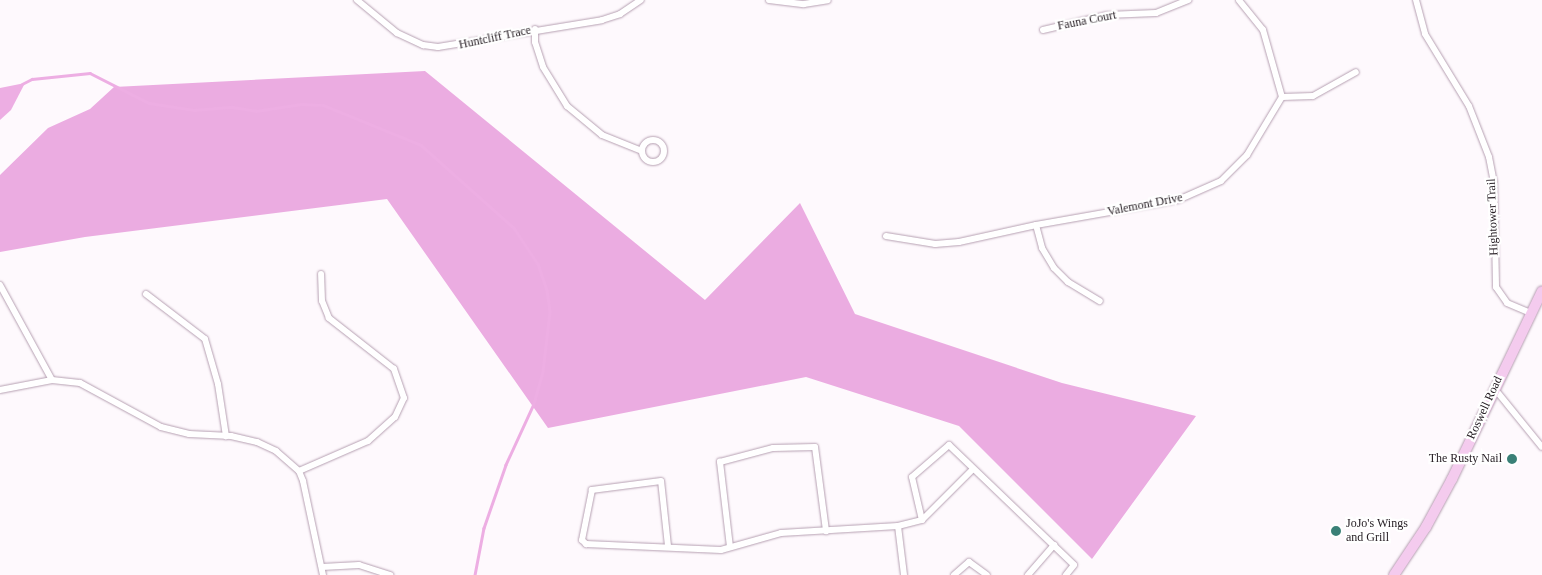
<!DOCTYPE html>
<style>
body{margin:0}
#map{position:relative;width:1542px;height:575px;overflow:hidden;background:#fef9fd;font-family:Georgia,serif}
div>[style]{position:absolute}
.forest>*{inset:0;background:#ebace1}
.water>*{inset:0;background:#edaee3}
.stream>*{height:2.5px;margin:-1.25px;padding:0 1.25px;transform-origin:1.25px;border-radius:1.25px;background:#edaee3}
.roads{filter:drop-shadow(0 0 1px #b6a0b2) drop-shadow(0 0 1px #b6a0b2)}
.street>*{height:6px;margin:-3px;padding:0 3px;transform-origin:3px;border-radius:3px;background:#fff}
.street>.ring{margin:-3px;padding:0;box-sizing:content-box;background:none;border:6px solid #fff;border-radius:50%}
.primary>*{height:10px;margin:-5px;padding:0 5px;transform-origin:5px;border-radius:5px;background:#f4cbee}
.dots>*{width:14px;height:14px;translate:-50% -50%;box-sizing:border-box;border:2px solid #fff;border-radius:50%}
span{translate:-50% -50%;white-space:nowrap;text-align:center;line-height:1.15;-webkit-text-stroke:4.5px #fff;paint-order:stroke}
.street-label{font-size:12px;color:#292127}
.poi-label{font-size:12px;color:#292127}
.right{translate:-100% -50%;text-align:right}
.left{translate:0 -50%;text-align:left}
</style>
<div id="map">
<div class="forest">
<i style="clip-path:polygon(425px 71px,705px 300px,800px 203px,855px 314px,1062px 383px,1196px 416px,1092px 559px,959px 426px,806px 377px,548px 428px,387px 199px,85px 237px,0 252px,0 175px,48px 128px,90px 109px,114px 87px)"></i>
</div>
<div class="water">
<i style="clip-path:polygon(25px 83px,11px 110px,0 120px,0 88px)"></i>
</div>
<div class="stream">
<i style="left:22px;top:84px;width:11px;rotate:-27deg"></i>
<i style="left:32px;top:79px;width:58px;rotate:-5.9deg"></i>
<i style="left:90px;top:73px;width:66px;rotate:27deg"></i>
<i style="left:149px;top:103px;width:46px;rotate:8.8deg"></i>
<i style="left:194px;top:110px;width:38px;rotate:-5deg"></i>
<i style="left:232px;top:107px;width:24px;rotate:9deg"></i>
<i style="left:256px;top:111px;width:47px;rotate:-8.7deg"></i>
<i style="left:302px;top:104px;width:21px;rotate:3deg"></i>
<i style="left:323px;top:105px;width:106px;rotate:22.2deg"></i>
<i style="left:421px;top:145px;width:125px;rotate:41.7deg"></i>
<i style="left:514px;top:228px;width:43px;rotate:56.3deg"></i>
<i style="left:538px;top:264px;width:28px;rotate:71deg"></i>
<i style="left:547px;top:290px;width:22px;rotate:82deg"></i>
<i style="left:550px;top:312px;width:60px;rotate:96.7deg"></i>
<i style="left:543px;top:372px;width:33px;rotate:106deg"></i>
<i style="left:534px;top:404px;width:67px;rotate:114.7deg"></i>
<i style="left:506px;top:465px;width:67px;rotate:109.2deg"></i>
<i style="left:484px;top:528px;width:48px;rotate:100.8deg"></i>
</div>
<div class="roads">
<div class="street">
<i style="left:357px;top:0;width:52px;rotate:39.5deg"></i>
<i style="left:397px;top:33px;width:29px;rotate:25deg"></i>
<i style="left:423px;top:45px;width:15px;rotate:8deg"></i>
<i style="left:438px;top:47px;width:166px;rotate:-9.3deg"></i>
<i style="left:602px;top:20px;width:19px;rotate:-18deg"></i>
<i style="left:620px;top:14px;width:25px;rotate:-34deg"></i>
<i style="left:769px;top:0;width:35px;rotate:7deg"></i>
<i style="left:804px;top:4px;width:24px;rotate:-9deg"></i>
<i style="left:1416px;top:0;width:35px;rotate:75deg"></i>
<i style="left:1425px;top:34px;width:84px;rotate:58.6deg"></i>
<i style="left:1469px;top:106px;width:55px;rotate:68.6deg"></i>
<i style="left:1489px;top:157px;width:25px;rotate:79deg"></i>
<i style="left:1494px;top:182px;width:105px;rotate:88.9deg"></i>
<i style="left:1496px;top:287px;width:19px;rotate:55deg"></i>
<i style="left:1507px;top:303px;width:25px;rotate:23deg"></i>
<i style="left:535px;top:29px;width:13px;rotate:90deg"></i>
<i style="left:535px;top:42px;width:26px;rotate:72deg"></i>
<i style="left:543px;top:67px;width:46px;rotate:58.4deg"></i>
<i style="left:567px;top:106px;width:45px;rotate:39.6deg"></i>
<i style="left:602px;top:135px;width:43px;rotate:21.8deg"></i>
<i style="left:1043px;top:30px;width:66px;rotate:-13.2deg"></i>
<i style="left:1107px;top:15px;width:49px;rotate:-2.3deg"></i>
<i style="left:1156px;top:13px;width:35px;rotate:-22deg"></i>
<i style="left:1282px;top:97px;width:31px;rotate:-2deg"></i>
<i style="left:1313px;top:96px;width:49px;rotate:-29.2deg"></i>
<i class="ring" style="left:642px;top:140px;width:16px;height:16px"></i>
<i style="left:1036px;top:225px;width:24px;rotate:75deg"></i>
<i style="left:1042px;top:248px;width:23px;rotate:59deg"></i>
<i style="left:1054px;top:268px;width:20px;rotate:45deg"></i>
<i style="left:1068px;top:282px;width:37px;rotate:31deg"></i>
<i style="left:886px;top:236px;width:50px;rotate:9.3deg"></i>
<i style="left:935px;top:244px;width:24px;rotate:-5deg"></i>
<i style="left:959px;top:242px;width:79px;rotate:-12.4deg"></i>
<i style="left:1036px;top:225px;width:144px;rotate:-10deg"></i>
<i style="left:1178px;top:200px;width:47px;rotate:-23.8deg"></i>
<i style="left:1221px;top:181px;width:37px;rotate:-45deg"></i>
<i style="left:1247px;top:155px;width:68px;rotate:-58.9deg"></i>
<i style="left:1282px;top:97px;width:70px;rotate:-105.8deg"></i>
<i style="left:1263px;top:30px;width:38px;rotate:-129deg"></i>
<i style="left:0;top:285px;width:108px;rotate:61.3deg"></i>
<i style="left:146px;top:294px;width:74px;rotate:37.3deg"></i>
<i style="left:205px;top:339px;width:47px;rotate:73.9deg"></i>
<i style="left:218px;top:384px;width:53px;rotate:81.3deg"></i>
<i style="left:1494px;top:388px;width:76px;rotate:50.9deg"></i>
<i style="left:0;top:390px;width:53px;rotate:-10.9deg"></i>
<i style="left:52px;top:380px;width:28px;rotate:6deg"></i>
<i style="left:80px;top:383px;width:92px;rotate:28.5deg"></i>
<i style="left:161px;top:427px;width:29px;rotate:14deg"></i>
<i style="left:189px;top:434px;width:42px;rotate:2.7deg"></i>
<i style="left:231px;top:436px;width:27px;rotate:13deg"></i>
<i style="left:257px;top:442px;width:21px;rotate:25deg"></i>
<i style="left:276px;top:451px;width:30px;rotate:41deg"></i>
<i style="left:299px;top:471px;width:11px;rotate:68deg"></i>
<i style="left:303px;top:481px;width:96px;rotate:78deg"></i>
<i style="left:299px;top:471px;width:75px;rotate:-23.5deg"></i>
<i style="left:368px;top:441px;width:36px;rotate:-42deg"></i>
<i style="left:395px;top:417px;width:21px;rotate:-65deg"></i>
<i style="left:404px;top:398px;width:31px;rotate:-109deg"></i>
<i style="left:394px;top:369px;width:83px;rotate:-141.9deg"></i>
<i style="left:329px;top:318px;width:18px;rotate:-112deg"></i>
<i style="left:322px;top:301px;width:27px;rotate:-92deg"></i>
<i style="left:922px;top:520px;width:44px;rotate:-103.1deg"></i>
<i style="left:912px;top:477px;width:49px;rotate:-40.9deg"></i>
<i style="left:949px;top:445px;width:173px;rotate:43.8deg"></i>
<i style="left:1074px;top:565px;width:13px;rotate:129deg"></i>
<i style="left:898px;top:526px;width:49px;rotate:83deg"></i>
<i style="left:668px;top:546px;width:65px;rotate:-96.1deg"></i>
<i style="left:661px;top:481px;width:70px;rotate:172.6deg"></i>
<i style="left:592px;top:490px;width:51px;rotate:101.3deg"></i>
<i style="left:582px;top:540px;width:6px;rotate:45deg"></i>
<i style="left:586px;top:544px;width:135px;rotate:2.5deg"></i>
<i style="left:721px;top:550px;width:62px;rotate:-15.8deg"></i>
<i style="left:781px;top:533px;width:117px;rotate:-3.4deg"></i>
<i style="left:898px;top:526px;width:25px;rotate:-14deg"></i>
<i style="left:922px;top:520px;width:72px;rotate:-45deg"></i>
<i style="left:730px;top:547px;width:86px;rotate:-96.7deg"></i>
<i style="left:720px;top:462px;width:55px;rotate:-14.8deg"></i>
<i style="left:773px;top:448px;width:42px;rotate:-1.4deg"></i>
<i style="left:815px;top:447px;width:85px;rotate:82.5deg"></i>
<i style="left:322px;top:567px;width:37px;rotate:-3deg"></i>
<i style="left:359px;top:565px;width:33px;rotate:18deg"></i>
<i style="left:954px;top:575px;width:20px;rotate:-41deg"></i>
<i style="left:969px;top:562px;width:22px;rotate:36deg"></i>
<i style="left:1028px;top:575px;width:40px;rotate:-49deg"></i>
</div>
<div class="primary">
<i style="left:1394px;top:575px;width:58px;rotate:-56.3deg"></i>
<i style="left:1426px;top:527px;width:55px;rotate:-61.6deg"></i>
<i style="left:1452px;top:479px;width:208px;rotate:-64.4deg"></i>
</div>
</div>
<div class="dots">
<i style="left:1512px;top:459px;background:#3a8077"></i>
<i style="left:1336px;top:531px;background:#3a8077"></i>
</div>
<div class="street-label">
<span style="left:1087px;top:21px;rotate:-11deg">Fauna Court</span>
<span style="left:495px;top:38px;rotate:-12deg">Huntcliff Trace</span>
<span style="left:1145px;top:205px;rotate:-11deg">Valemont Drive</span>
<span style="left:1493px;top:217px;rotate:-92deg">Hightower Trail</span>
<span style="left:1485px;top:408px;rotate:-65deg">Roswell Road</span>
</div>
<div class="poi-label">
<span class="right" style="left:1502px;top:459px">The Rusty Nail</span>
<span class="left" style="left:1346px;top:531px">JoJo's Wings<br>and Grill</span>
</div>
</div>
